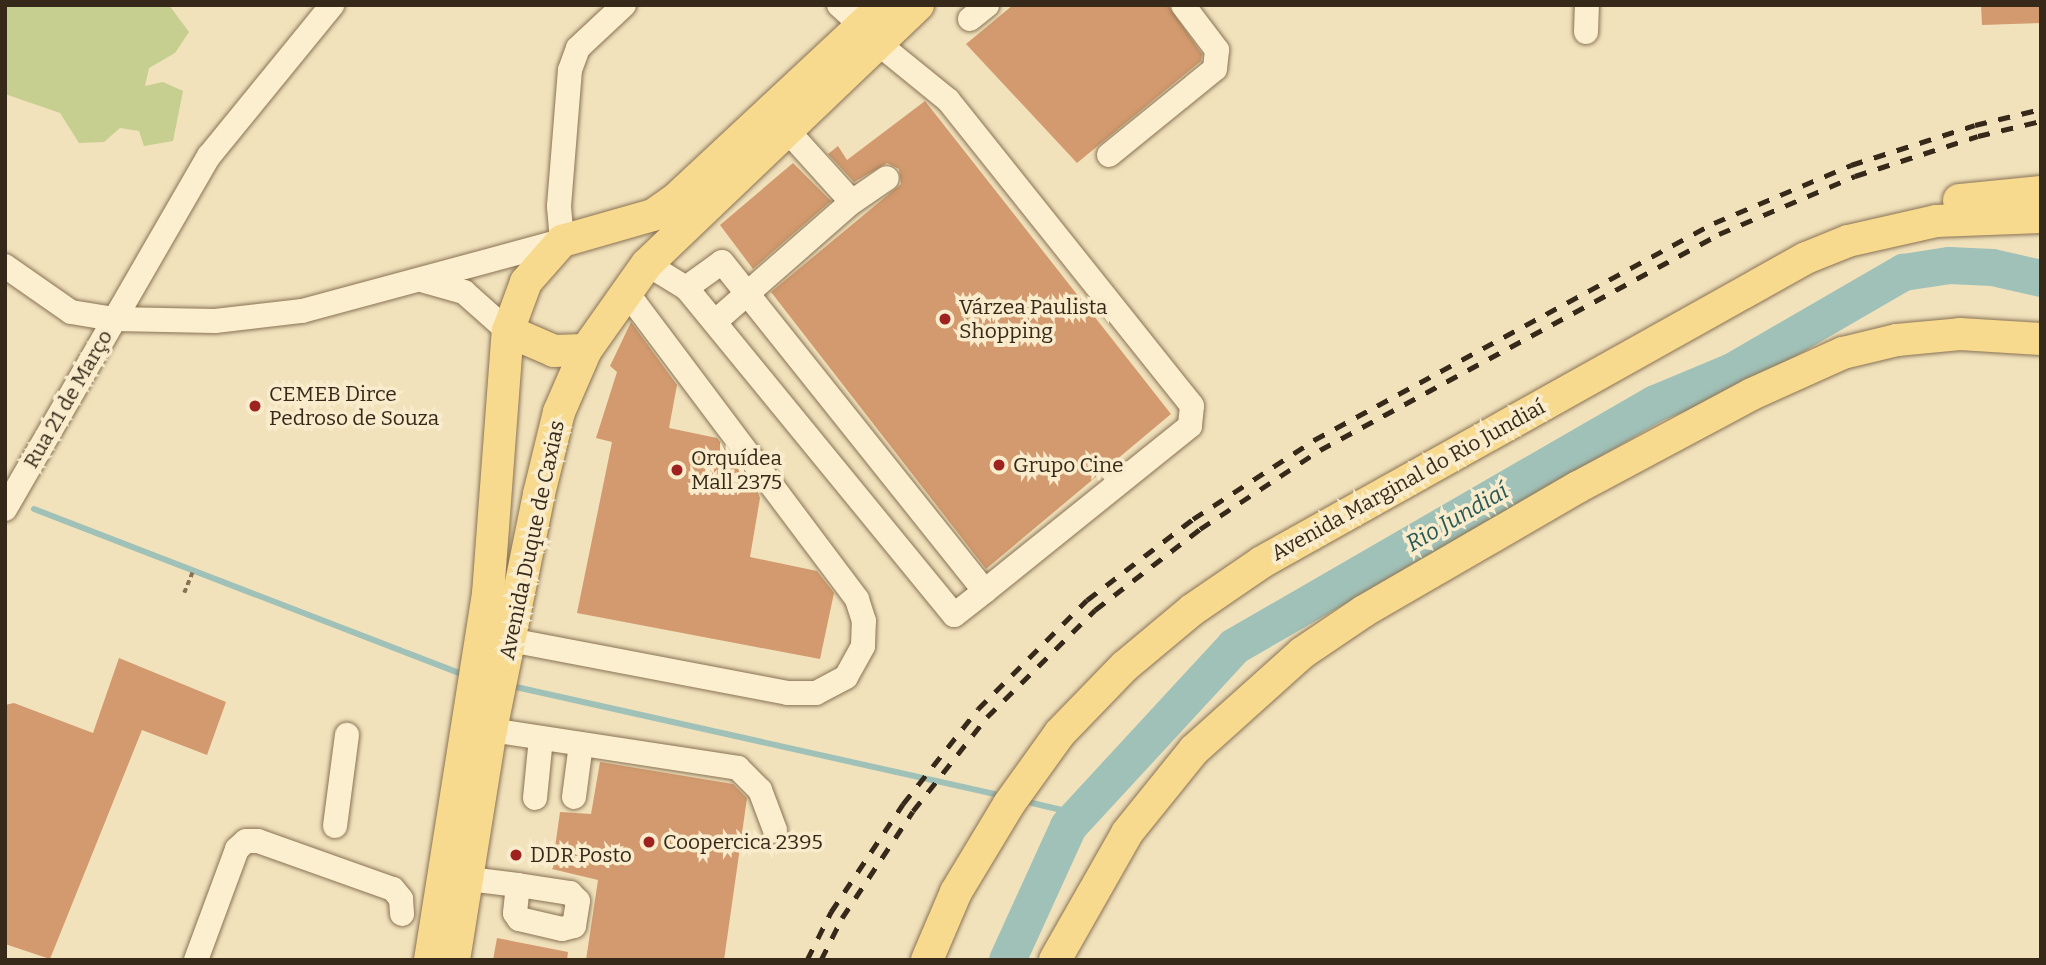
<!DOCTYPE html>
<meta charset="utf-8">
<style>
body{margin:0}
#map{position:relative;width:2046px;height:965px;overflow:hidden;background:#f1e2bc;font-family:Bitter,serif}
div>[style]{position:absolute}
.green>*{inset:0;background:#c6cf8f}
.stream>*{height:6px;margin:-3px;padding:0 3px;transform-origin:3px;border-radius:3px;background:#a0c1b8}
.river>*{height:37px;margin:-18.5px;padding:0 18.5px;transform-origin:18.5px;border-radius:18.5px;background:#a0c1b8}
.building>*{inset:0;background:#d29a6e}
.path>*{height:3.5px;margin-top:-1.75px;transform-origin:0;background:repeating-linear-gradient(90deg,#897254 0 5px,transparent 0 8.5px)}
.roads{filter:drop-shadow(0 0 2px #897254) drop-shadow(0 0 2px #897254)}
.minor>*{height:24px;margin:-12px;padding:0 12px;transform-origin:12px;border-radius:12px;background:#fbefcf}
.major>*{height:32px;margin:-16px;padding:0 16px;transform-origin:16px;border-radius:16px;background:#f8da8f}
.rail>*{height:5px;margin-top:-2.5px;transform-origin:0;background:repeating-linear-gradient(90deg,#37291a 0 12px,transparent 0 24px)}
.dots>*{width:19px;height:19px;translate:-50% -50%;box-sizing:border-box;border:4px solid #f8eccc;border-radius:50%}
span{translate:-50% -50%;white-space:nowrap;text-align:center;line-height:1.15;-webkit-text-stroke:7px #f8eccc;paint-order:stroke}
.poi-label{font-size:21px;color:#37291a}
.left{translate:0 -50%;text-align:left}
.street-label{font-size:21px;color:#37291a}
.water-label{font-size:23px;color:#285957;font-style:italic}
.frame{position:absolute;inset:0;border:7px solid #37291a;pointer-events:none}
</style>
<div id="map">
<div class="green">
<i style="clip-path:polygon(5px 5px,169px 5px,189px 32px,175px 53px,149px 68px,145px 86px,163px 82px,183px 91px,173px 141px,144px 146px,139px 131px,120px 128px,104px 142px,79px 143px,60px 113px,5px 94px)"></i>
</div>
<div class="stream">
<i style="left:34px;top:509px;width:456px;rotate:21.1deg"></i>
<i style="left:516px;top:687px;width:491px;rotate:12.6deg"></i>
<i style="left:1032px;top:803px;width:48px;rotate:13.2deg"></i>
</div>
<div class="river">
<i style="left:1007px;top:960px;width:147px;rotate:-65.5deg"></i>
<i style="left:1068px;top:826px;width:245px;rotate:-47.3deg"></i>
<i style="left:1234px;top:646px;width:486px;rotate:-30deg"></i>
<i style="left:1655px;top:403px;width:83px;rotate:-22.6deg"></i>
<i style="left:1732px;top:371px;width:198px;rotate:-30.1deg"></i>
<i style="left:1903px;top:272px;width:47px;rotate:-8.7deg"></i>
<i style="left:1949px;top:265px;width:43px;rotate:2.7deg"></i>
<i style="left:1992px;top:267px;width:50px;rotate:12.7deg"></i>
</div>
<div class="building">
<i style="clip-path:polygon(1013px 5px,1168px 5px,1202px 54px,1201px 61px,1077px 163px,966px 44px)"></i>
<i style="clip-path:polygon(1981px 5px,2041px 5px,2041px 23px,1982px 25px)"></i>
<i style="clip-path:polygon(925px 101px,1171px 414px,986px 569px,771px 292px,901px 184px,899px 169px,887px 163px,854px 182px,828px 154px,838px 146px,847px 160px)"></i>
<i style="clip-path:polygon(793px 163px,831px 201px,753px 269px,720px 225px)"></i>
<i style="clip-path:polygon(631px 322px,677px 385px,669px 428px,717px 438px,757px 490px,760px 498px,750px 557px,817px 571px,834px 593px,820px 659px,577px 613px,612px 442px,596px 438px,617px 372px,610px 366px)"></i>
<i style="clip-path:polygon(119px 658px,226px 702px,207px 755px,142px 730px,50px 959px,5px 944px,5px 705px,14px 703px,93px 733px)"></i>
<i style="clip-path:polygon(600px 762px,733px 784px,747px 798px,724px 960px,586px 960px,598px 880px,552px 869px,560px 812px,591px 814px)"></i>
<i style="clip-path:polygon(497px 938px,568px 952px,567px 960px,493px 960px)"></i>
</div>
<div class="path">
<i style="left:184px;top:593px;width:22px;rotate:-68deg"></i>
</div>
<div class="roads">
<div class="minor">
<i style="left:839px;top:5px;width:31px;rotate:42deg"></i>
<i style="left:970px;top:19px;width:22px;rotate:-39deg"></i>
<i style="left:1586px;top:32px;width:27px;rotate:-88deg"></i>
<i style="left:879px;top:44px;width:89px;rotate:39.1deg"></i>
<i style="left:948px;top:100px;width:391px;rotate:51.4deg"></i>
<i style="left:1192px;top:406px;width:20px;rotate:96deg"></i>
<i style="left:1190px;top:426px;width:263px;rotate:141.2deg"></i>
<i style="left:985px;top:591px;width:39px;rotate:142deg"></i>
<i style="left:954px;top:615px;width:423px;rotate:-129.3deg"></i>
<i style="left:686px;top:288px;width:44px;rotate:-35.8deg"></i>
<i style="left:722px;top:262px;width:421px;rotate:51.4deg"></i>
<i style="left:786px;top:129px;width:98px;rotate:47.9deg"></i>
<i style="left:1109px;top:155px;width:136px;rotate:-39.1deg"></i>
<i style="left:1215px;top:69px;width:19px;rotate:-84deg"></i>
<i style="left:1217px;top:50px;width:56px;rotate:-127.1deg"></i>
<i style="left:647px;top:264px;width:46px;rotate:31.6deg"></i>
<i style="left:5px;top:266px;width:80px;rotate:34.9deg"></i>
<i style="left:71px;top:312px;width:44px;rotate:9.2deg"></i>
<i style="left:114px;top:319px;width:101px;rotate:1.1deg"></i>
<i style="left:215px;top:321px;width:88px;rotate:-6.6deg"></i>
<i style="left:302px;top:311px;width:269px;rotate:-15.1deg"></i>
<i style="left:562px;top:241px;width:35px;rotate:-95deg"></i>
<i style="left:559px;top:206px;width:136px;rotate:-85.4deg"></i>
<i style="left:570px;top:70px;width:23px;rotate:-70deg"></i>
<i style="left:578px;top:48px;width:63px;rotate:-43.1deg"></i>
<i style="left:421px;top:280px;width:45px;rotate:15.6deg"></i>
<i style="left:464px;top:292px;width:59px;rotate:41.6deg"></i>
<i style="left:717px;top:320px;width:179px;rotate:-41.2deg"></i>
<i style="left:852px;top:202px;width:42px;rotate:-34.4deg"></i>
<i style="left:5px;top:509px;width:408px;rotate:-60deg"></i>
<i style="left:209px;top:156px;width:195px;rotate:-50.8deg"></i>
<i style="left:510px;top:640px;width:283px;rotate:10.8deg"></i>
<i style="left:788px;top:693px;width:28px"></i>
<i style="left:816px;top:693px;width:34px;rotate:-28deg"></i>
<i style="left:846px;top:677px;width:35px;rotate:-61deg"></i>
<i style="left:863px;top:646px;width:25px;rotate:-88deg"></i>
<i style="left:864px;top:621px;width:23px;rotate:-108deg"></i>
<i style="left:857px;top:599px;width:386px;rotate:-126.9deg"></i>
<i style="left:491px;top:730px;width:250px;rotate:8.7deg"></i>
<i style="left:738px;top:768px;width:31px;rotate:45deg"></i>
<i style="left:760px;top:790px;width:43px;rotate:69.4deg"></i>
<i style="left:574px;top:797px;width:53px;rotate:-82.5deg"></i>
<i style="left:535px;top:798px;width:60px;rotate:-84.3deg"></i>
<i style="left:335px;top:826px;width:92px;rotate:-82.5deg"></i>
<i style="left:469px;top:879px;width:49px;rotate:7deg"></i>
<i style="left:518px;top:885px;width:53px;rotate:8.7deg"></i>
<i style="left:570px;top:893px;width:11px;rotate:45deg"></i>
<i style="left:578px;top:901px;width:25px;rotate:99deg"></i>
<i style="left:574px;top:926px;width:12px;rotate:166deg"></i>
<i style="left:562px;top:929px;width:44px;rotate:-166.9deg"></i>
<i style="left:519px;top:919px;width:7px;rotate:-124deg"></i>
<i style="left:515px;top:913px;width:28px;rotate:-84deg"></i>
<i style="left:196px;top:960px;width:118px;rotate:-69.7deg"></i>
<i style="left:237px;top:849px;width:12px;rotate:-42deg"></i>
<i style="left:246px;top:841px;width:12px"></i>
<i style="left:258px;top:841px;width:143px;rotate:19.6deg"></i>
<i style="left:393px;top:889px;width:13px;rotate:51deg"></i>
<i style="left:401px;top:899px;width:15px;rotate:86deg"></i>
</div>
<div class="major">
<i style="left:1959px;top:200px;width:82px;rotate:-5.6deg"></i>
<i style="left:508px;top:331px;width:50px;rotate:23.5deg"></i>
<i style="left:554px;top:351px;width:32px;rotate:-2deg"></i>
<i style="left:430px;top:960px;width:371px;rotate:-81deg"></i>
<i style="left:488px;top:594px;width:264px;rotate:-85.7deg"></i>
<i style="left:508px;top:331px;width:52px;rotate:-69.8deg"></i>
<i style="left:526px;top:282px;width:55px;rotate:-48.7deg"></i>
<i style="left:562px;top:241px;width:95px;rotate:-15.9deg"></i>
<i style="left:653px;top:215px;width:29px;rotate:-35deg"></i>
<i style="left:677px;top:198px;width:283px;rotate:-43deg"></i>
<i style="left:454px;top:960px;width:233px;rotate:-80.9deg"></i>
<i style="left:491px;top:730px;width:241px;rotate:-78.5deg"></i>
<i style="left:539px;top:494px;width:84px;rotate:-76.3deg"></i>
<i style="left:559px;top:412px;width:68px;rotate:-66.5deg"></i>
<i style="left:586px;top:350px;width:105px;rotate:-54.7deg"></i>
<i style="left:647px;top:264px;width:375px;rotate:-43.7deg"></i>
<i style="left:927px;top:960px;width:74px;rotate:-66.9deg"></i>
<i style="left:956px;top:892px;width:103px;rotate:-58.9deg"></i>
<i style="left:1009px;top:804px;width:87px;rotate:-54.3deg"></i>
<i style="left:1060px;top:733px;width:93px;rotate:-45.9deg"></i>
<i style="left:1125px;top:666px;width:87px;rotate:-39.9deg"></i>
<i style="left:1192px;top:610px;width:85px;rotate:-34.4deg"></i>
<i style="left:1262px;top:562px;width:623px;rotate:-29.2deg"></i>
<i style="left:1806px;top:258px;width:45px;rotate:-22deg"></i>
<i style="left:1848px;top:241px;width:90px;rotate:-12.8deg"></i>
<i style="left:1936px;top:221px;width:105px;rotate:-2.2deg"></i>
<i style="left:1055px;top:960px;width:146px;rotate:-60.4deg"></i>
<i style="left:1127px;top:833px;width:107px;rotate:-51.1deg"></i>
<i style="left:1194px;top:750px;width:145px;rotate:-41.9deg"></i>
<i style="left:1302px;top:653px;width:75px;rotate:-34.1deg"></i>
<i style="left:1364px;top:611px;width:247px;rotate:-30.1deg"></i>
<i style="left:1578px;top:487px;width:197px;rotate:-28.1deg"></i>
<i style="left:1752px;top:394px;width:100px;rotate:-24.3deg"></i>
<i style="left:1843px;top:353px;width:56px;rotate:-13.5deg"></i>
<i style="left:1897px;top:340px;width:63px;rotate:-5.4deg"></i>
<i style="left:1960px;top:334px;width:81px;rotate:3.5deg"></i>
</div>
</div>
<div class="rail">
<i style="left:807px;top:960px;width:54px;rotate:-63.4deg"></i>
<i style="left:831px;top:912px;width:130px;rotate:-56.3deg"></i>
<i style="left:903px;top:804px;width:121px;rotate:-51.7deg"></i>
<i style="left:978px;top:709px;width:154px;rotate:-45deg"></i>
<i style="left:1087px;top:600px;width:133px;rotate:-37.4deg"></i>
<i style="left:1193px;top:519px;width:145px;rotate:-33.1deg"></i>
<i style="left:1314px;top:440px;width:455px;rotate:-28.5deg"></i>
<i style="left:1714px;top:223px;width:149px;rotate:-22.9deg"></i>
<i style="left:1851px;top:165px;width:130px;rotate:-17.9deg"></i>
<i style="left:1975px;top:125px;width:68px;rotate:-13.6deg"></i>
<i style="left:821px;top:960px;width:47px;rotate:-63.4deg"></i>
<i style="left:842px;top:918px;width:128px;rotate:-56.4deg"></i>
<i style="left:913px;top:811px;width:120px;rotate:-51.8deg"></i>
<i style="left:987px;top:717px;width:152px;rotate:-44.7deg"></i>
<i style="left:1095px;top:610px;width:133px;rotate:-37.6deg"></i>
<i style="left:1200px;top:529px;width:144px;rotate:-33.4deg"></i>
<i style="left:1320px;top:450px;width:454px;rotate:-28.4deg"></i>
<i style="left:1719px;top:234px;width:148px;rotate:-23.1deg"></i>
<i style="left:1855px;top:176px;width:129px;rotate:-18deg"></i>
<i style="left:1978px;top:136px;width:65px;rotate:-13.4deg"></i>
</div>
<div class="dots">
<i style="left:945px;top:319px;background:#9d2220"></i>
<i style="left:255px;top:406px;background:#9d2220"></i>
<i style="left:999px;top:465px;background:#9d2220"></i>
<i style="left:677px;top:470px;background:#9d2220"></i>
<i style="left:649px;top:842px;background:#9d2220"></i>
<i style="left:516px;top:855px;background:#9d2220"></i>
</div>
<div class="poi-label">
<span class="left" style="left:959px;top:319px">Várzea Paulista<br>Shopping</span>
<span class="left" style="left:269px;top:406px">CEMEB Dirce<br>Pedroso de Souza</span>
<span class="left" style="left:691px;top:470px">Orquídea<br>Mall 2375</span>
<span class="left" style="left:1013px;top:465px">Grupo Cine</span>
<span class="left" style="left:663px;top:842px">Coopercica 2395</span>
<span class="left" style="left:530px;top:855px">DDR Posto</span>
</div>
<div class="street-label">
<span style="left:68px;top:399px;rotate:-60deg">Rua 21 de Março</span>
<span style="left:1408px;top:480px;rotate:-29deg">Avenida Marginal do Rio Jundiaí</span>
<span style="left:532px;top:540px;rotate:-78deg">Avenida Duque de Caxias</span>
</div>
<div class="water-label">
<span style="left:1457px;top:517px;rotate:-30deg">Rio Jundiaí</span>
</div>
<div class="frame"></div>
</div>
